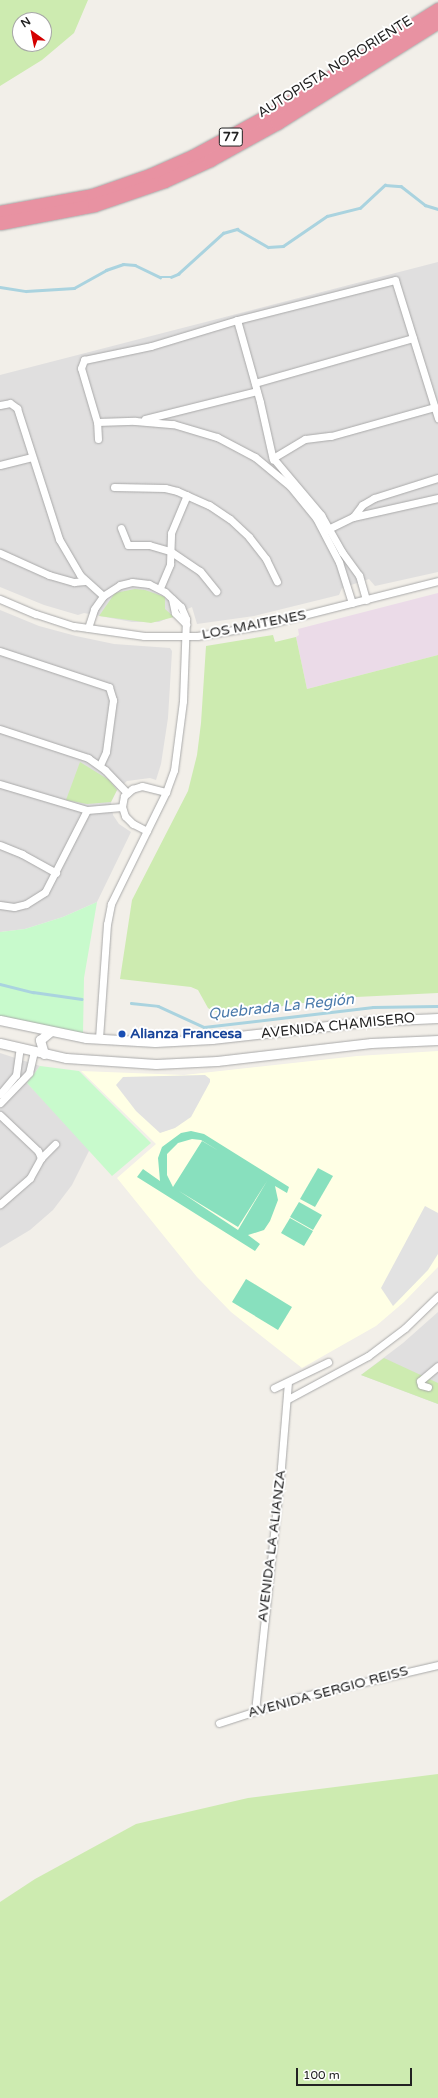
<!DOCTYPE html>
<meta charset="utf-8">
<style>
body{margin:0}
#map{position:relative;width:438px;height:2098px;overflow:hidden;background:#f2efe9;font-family:"Varela Round",sans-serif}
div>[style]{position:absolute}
.residential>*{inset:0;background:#e0dfdf}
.industrial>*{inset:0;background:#ebdbe8}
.education>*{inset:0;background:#ffffe5}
.grass>*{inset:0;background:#cdebb0}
.park>*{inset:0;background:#c8facc}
.pitch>*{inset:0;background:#88e0be}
.parking>*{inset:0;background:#e2e2e2}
.stream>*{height:2.5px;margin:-1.25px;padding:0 1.25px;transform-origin:1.25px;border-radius:1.25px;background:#aad3df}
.roads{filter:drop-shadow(0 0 1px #a9a9a9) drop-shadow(0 0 1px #a9a9a9)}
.minor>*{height:7px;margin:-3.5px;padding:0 3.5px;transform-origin:3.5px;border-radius:3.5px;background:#fff}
.tertiary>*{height:9px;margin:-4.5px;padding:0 4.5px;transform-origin:4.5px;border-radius:4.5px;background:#fff}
.motorway>*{height:13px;margin:-6.5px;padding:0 6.5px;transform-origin:6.5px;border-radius:6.5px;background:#e892a2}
.dots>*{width:11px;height:11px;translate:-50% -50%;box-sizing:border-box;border:2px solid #fff;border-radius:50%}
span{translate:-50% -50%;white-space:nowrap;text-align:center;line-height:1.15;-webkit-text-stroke:4px #fff;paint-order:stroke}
.shield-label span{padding:1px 3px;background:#fff;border:1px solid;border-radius:3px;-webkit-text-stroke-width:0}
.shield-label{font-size:13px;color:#222;font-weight:700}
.street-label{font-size:14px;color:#222}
.transit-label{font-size:14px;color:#164399;font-weight:700}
.left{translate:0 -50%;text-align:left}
.water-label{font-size:15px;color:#4a7aab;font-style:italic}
.north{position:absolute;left:12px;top:12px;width:40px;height:40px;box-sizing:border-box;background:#fff;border:1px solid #a7a7a7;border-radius:50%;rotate:327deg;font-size:11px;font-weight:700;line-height:16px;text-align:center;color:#222}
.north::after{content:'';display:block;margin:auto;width:14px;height:18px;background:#d40000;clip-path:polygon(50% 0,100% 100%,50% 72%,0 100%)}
.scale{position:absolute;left:296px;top:2068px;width:116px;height:18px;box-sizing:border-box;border:2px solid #222;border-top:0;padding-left:5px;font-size:12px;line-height:14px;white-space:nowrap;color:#222;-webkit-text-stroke:3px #fff;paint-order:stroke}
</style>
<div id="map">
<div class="residential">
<i style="clip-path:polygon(438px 262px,438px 572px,375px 586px,369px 579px,342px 588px,339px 595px,254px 616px,197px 624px,192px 607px,159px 622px,132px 622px,84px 613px,78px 615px,44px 605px,0 587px,0 375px)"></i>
<i style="clip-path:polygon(0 610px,39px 626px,76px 636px,114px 644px,170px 648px,172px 651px,168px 718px,161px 764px,156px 780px,150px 778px,127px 781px,117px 790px,111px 802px,113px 815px,119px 824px,131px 832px,97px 902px,63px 917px,25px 929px,0 932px)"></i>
<i style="clip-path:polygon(0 1053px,40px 1066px,27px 1083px,90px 1149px,72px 1185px,53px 1210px,30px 1230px,0 1248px)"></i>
<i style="clip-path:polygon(438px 1312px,438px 1404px,361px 1375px,403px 1343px)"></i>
</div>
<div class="industrial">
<i style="clip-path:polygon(438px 593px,438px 655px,307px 689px,296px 637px,299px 635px,298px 629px)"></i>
</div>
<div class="education">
<i style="clip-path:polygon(438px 1051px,438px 1267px,404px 1302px,376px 1326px,302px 1368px,231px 1312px,197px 1277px,117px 1178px,156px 1144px,81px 1071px,184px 1075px,357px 1056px)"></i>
</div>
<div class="grass">
<i style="clip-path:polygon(evenodd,0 0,88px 0,74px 33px,42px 60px,0 86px,0 0,20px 20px,44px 20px,44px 44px,20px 44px,20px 20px)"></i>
<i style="clip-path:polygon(135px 589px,145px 590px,165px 597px,165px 609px,174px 617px,151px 623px,99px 616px,115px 593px)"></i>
<i style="clip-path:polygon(273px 635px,275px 642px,296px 637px,307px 689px,438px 655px,438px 993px,356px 997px,328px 1003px,297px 1003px,273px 1008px,215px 1012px,208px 1008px,198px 990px,191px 987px,120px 979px,132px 900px,188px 791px,197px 755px,201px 723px,206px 646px)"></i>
<i style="clip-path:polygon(80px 762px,109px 780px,117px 790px,111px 802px,87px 804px,66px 800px)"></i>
<i style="clip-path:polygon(384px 1358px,438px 1383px,438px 1404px,361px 1375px)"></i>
<i style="clip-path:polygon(438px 1774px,438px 2098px,0 2098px,0 1902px,35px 1879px,136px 1824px,248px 1798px)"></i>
</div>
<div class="park">
<i style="clip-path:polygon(97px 902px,84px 978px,83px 1034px,0 1016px,0 932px,25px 929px,63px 917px)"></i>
<i style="clip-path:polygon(40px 1066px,79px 1071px,151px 1143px,112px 1176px,27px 1083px)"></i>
</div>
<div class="pitch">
<i style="clip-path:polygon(evenodd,191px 1131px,204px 1134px,289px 1187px,287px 1193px,275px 1186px,278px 1200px,270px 1221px,264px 1230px,248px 1235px,260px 1244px,255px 1251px,137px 1177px,143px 1169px,160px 1181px,158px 1158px,162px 1147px,181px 1133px,191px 1131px,192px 1139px,201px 1140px,219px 1151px,202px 1141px,173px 1187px,167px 1175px,167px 1154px,178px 1143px,192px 1139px,191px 1131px,267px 1181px,238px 1230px,179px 1191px,238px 1227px,267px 1181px)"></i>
<i style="clip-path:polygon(318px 1168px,333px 1176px,315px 1207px,300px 1199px)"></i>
<i style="clip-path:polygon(299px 1202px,322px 1215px,313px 1230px,290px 1217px)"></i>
<i style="clip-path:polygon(290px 1218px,313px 1231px,304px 1246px,281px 1233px)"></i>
<i style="clip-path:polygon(246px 1279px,292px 1307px,278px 1330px,232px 1302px)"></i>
</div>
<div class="parking">
<i style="clip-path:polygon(205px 1075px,210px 1079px,210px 1082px,191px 1117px,175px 1128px,160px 1133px,136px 1111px,116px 1085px,123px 1077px)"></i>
<i style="clip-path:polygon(425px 1206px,438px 1213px,438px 1254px,428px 1270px,393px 1306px,381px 1288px)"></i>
</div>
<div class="stream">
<i style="left:0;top:287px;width:26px;rotate:9deg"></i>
<i style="left:26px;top:291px;width:48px;rotate:-3.6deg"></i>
<i style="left:74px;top:288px;width:37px;rotate:-29deg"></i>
<i style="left:106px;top:270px;width:18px;rotate:-19deg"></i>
<i style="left:123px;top:264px;width:12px;rotate:5deg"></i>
<i style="left:135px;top:265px;width:28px;rotate:26deg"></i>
<i style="left:160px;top:277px;width:11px"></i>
<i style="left:171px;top:277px;width:8px;rotate:-23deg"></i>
<i style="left:178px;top:274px;width:61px;rotate:-42.3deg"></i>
<i style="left:223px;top:233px;width:15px;rotate:-16deg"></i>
<i style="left:237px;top:229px;width:36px;rotate:30deg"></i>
<i style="left:268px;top:247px;width:15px;rotate:-4deg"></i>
<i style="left:283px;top:246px;width:53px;rotate:-34.3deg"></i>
<i style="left:327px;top:216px;width:34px;rotate:-14deg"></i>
<i style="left:360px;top:208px;width:34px;rotate:-43deg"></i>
<i style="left:385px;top:185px;width:16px;rotate:4deg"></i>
<i style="left:401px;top:186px;width:31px;rotate:38deg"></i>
<i style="left:425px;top:205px;width:14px;rotate:17deg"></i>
<i style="left:0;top:984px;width:34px;rotate:14deg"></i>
<i style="left:33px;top:992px;width:49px;rotate:8.1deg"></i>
<i style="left:131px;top:1003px;width:27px;rotate:6deg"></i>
<i style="left:158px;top:1006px;width:51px;rotate:24.5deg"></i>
<i style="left:204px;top:1027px;width:170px;rotate:-6.7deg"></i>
<i style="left:373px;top:1007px;width:65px;rotate:-0.9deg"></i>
</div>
<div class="roads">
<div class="minor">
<i style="left:237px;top:320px;width:85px;rotate:74.3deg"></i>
<i style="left:260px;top:402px;width:59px;rotate:77.4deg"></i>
<i style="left:255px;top:383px;width:164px;rotate:-15.9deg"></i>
<i style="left:0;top:405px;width:10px;rotate:-11deg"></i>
<i style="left:10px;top:403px;width:9px;rotate:36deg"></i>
<i style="left:17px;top:408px;width:138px;rotate:72.2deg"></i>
<i style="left:59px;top:539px;width:42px;rotate:59.7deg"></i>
<i style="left:80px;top:575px;width:31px;rotate:42deg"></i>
<i style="left:145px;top:419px;width:115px;rotate:-14deg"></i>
<i style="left:97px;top:422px;width:38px;rotate:-2deg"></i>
<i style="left:135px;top:421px;width:38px;rotate:5deg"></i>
<i style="left:173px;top:424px;width:46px;rotate:16.5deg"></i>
<i style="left:217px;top:437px;width:43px;rotate:27.8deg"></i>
<i style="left:255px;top:457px;width:45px;rotate:39.6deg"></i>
<i style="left:290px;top:486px;width:41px;rotate:50.9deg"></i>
<i style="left:316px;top:518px;width:50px;rotate:62.4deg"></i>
<i style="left:339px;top:562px;width:43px;rotate:72.4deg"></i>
<i style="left:98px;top:439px;width:17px;rotate:-93deg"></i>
<i style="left:97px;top:422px;width:56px;rotate:-106.5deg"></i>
<i style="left:81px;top:368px;width:9px;rotate:-69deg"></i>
<i style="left:84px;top:360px;width:68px;rotate:-11.8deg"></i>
<i style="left:151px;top:346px;width:90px;rotate:-16.8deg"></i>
<i style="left:237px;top:320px;width:163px;rotate:-14.2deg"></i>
<i style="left:395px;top:280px;width:145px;rotate:72.7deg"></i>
<i style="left:273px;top:458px;width:75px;rotate:49.9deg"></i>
<i style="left:321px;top:515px;width:43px;rotate:60.4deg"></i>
<i style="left:342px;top:552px;width:29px;rotate:54deg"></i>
<i style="left:359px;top:575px;width:26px;rotate:74deg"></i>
<i style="left:273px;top:458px;width:37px;rotate:-31deg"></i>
<i style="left:305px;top:439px;width:26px;rotate:-7deg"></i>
<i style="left:331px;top:436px;width:108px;rotate:-15.6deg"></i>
<i style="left:0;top:465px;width:33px;rotate:-14deg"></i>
<i style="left:114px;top:487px;width:51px;rotate:1.1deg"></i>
<i style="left:165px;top:488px;width:12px;rotate:14deg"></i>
<i style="left:177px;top:491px;width:35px;rotate:24deg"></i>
<i style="left:209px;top:505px;width:25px;rotate:34deg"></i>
<i style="left:230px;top:519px;width:26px;rotate:43deg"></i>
<i style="left:249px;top:537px;width:28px;rotate:52deg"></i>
<i style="left:266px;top:559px;width:25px;rotate:64deg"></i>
<i style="left:353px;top:517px;width:15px;rotate:-53deg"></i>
<i style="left:362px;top:505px;width:14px;rotate:-30deg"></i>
<i style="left:374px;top:498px;width:67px;rotate:-17.4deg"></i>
<i style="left:121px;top:528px;width:18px;rotate:68deg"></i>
<i style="left:128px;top:545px;width:21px"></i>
<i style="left:149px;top:545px;width:22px;rotate:16deg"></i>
<i style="left:170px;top:551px;width:36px;rotate:34deg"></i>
<i style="left:200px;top:571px;width:26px;rotate:51deg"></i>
<i style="left:326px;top:530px;width:30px;rotate:-26deg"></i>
<i style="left:353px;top:517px;width:87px;rotate:-12.6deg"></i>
<i style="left:0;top:553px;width:54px;rotate:24.2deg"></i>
<i style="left:49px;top:575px;width:26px;rotate:16deg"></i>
<i style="left:74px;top:582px;width:11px;rotate:-5deg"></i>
<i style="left:160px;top:588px;width:26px;rotate:-67deg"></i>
<i style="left:170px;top:564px;width:31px;rotate:-88deg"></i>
<i style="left:171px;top:533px;width:41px;rotate:-67.2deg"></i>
<i style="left:0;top:599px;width:39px;rotate:23deg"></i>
<i style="left:36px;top:614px;width:40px;rotate:18deg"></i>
<i style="left:74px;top:626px;width:71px;rotate:8.1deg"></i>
<i style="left:144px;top:636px;width:53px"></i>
<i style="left:197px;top:636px;width:68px;rotate:-9.3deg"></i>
<i style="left:264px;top:625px;width:179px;rotate:-14.2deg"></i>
<i style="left:172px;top:599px;width:14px;rotate:78deg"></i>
<i style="left:175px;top:613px;width:16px;rotate:45deg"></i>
<i style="left:88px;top:628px;width:20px;rotate:-72deg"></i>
<i style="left:94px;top:609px;width:16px;rotate:-55deg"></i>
<i style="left:103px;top:596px;width:20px;rotate:-33deg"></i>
<i style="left:120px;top:585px;width:12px;rotate:-14deg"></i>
<i style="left:132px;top:582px;width:17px;rotate:7deg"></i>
<i style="left:149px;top:584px;width:18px;rotate:27deg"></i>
<i style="left:165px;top:592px;width:22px;rotate:43deg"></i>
<i style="left:181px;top:607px;width:13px;rotate:67deg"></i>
<i style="left:186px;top:619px;width:82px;rotate:92.1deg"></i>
<i style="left:183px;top:701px;width:70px;rotate:97.4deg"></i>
<i style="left:174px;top:770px;width:23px;rotate:110deg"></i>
<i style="left:166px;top:792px;width:125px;rotate:116.2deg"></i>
<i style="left:111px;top:904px;width:20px;rotate:101deg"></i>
<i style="left:107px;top:924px;width:115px;rotate:94deg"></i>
<i style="left:0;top:651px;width:115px;rotate:18.3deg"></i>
<i style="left:109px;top:687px;width:14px;rotate:73deg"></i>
<i style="left:113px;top:700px;width:52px;rotate:97.7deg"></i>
<i style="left:106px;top:752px;width:14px;rotate:115deg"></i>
<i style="left:0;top:729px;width:93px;rotate:18.2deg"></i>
<i style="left:88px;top:758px;width:21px;rotate:35deg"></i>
<i style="left:105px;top:770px;width:32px;rotate:46deg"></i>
<i style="left:0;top:784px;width:91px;rotate:16.6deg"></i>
<i style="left:87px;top:810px;width:35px;rotate:-5deg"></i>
<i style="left:147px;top:831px;width:16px;rotate:-153deg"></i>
<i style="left:133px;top:824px;width:11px;rotate:-135deg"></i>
<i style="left:125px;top:816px;width:9px;rotate:-108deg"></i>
<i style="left:122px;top:807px;width:11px;rotate:-80deg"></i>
<i style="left:124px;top:796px;width:11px;rotate:-41deg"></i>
<i style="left:132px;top:789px;width:10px;rotate:-17deg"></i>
<i style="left:142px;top:786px;width:25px;rotate:14deg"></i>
<i style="left:0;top:845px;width:24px;rotate:22deg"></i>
<i style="left:22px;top:854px;width:39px;rotate:29deg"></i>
<i style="left:0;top:905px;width:14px;rotate:8deg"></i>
<i style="left:14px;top:907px;width:12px;rotate:-14deg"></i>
<i style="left:26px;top:904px;width:22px;rotate:-32deg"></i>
<i style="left:45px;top:892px;width:92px;rotate:-62.9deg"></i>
<i style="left:0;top:1094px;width:25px;rotate:-50deg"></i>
<i style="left:16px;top:1075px;width:27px;rotate:-82deg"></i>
<i style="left:0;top:1103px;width:42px;rotate:-46deg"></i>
<i style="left:29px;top:1073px;width:22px;rotate:-77deg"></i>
<i style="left:0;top:1115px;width:52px;rotate:43.5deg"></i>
<i style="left:38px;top:1151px;width:8px;rotate:67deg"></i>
<i style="left:41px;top:1158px;width:23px;rotate:119deg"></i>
<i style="left:30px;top:1178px;width:40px;rotate:139deg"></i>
<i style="left:41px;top:1158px;width:20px;rotate:-45deg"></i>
<i style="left:428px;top:1387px;width:7px;rotate:-164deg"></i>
<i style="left:421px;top:1385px;width:4px;rotate:-104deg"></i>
<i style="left:420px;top:1381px;width:23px;rotate:-40deg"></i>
<i style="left:274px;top:1388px;width:60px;rotate:-25.7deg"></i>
<i style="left:288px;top:1399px;width:91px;rotate:-28.3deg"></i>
<i style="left:368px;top:1356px;width:46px;rotate:-37.1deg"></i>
<i style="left:405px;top:1328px;width:46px;rotate:-44.1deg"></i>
<i style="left:255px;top:1711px;width:245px;rotate:-83.9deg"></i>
<i style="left:281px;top:1467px;width:85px;rotate:-85.3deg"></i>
<i style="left:219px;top:1723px;width:81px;rotate:-18deg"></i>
<i style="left:296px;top:1698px;width:146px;rotate:-13.1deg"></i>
</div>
<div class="tertiary">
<i style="left:0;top:1020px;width:88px;rotate:11.8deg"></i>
<i style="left:86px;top:1038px;width:69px;rotate:3.3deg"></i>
<i style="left:155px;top:1042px;width:57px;rotate:-3deg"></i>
<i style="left:212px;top:1039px;width:161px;rotate:-6.4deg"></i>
<i style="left:372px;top:1021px;width:66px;rotate:-2.6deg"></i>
<i style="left:0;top:1043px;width:68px;rotate:12.8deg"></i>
<i style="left:66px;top:1058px;width:90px;rotate:3.8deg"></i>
<i style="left:156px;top:1064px;width:61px;rotate:-2.8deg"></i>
<i style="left:217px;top:1061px;width:155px;rotate:-6.7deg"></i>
<i style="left:371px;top:1043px;width:67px;rotate:-2.6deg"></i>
<i style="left:44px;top:1054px;width:15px;rotate:-106deg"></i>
<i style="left:40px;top:1040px;width:13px;rotate:-39deg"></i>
</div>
<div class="motorway">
<i style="left:0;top:212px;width:95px;rotate:-10.4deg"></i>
<i style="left:93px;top:195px;width:60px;rotate:-19.3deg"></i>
<i style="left:150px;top:175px;width:47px;rotate:-23.8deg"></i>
<i style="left:193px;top:156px;width:90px;rotate:-28.6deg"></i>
<i style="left:272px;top:113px;width:196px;rotate:-32.1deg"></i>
<i style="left:0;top:223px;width:96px;rotate:-10.8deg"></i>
<i style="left:94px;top:205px;width:74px;rotate:-18.9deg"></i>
<i style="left:164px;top:181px;width:51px;rotate:-24.5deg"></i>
<i style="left:210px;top:160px;width:77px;rotate:-28.9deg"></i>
<i style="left:277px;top:123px;width:190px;rotate:-32.1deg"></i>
</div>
</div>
<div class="dots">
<i style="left:122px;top:1034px;background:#1a4fb4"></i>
</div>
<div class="shield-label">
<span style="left:231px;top:137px">77</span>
</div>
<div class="street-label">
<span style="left:335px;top:67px;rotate:-32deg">AUTOPISTA NORORIENTE</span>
<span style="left:254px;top:625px;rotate:-11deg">LOS MAITENES</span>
<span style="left:338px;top:1026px;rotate:-6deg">AVENIDA CHAMISERO</span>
<span style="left:272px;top:1546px;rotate:-83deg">AVENIDA LA ALIANZA</span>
<span style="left:328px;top:1692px;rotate:-15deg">AVENIDA SERGIO REISS</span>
</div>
<div class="transit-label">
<span class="left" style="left:130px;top:1034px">Alianza Francesa</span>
</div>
<div class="water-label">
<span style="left:281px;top:1007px;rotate:-6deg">Quebrada La Región</span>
</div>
<div class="north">N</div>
<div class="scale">100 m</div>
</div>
